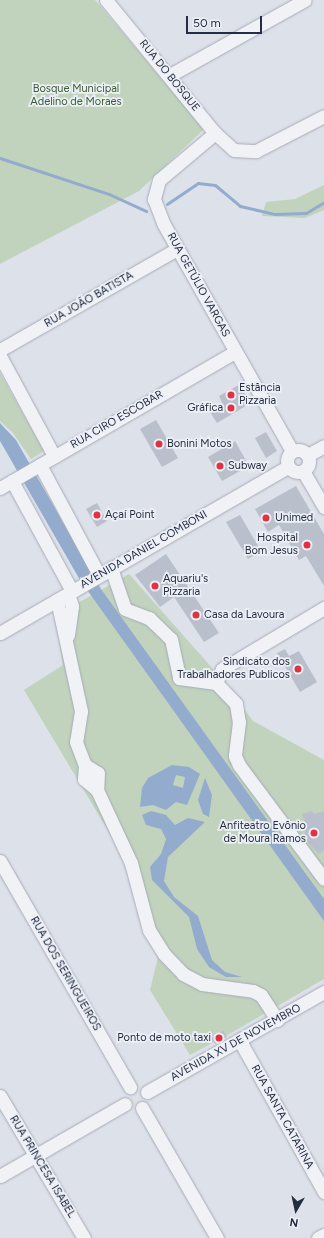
<!DOCTYPE html>
<meta charset="utf-8">
<style>
body{margin:0}
#map{position:relative;width:324px;height:1238px;overflow:hidden;background:#dde1e9;font-family:Figtree,sans-serif}
div>[style]{position:absolute}
.green>*{inset:0;background:#c1d3bd}
.water>*{inset:0;background:#93accd}
.stream>*{height:3px;margin:-1.5px;padding:0 1.5px;transform-origin:1.5px;border-radius:1.5px;background:#93accd}
.building>*{inset:0;background:#babfcc}
.roads{filter:drop-shadow(0 0 1px #a6abb7) drop-shadow(0 0 1px #a6abb7)}
.minor>*{height:13px;margin:-6.5px;padding:0 6.5px;transform-origin:6.5px;border-radius:6.5px;background:#f0f2f6}
.minor>.ring{margin:-6.5px;padding:0;box-sizing:content-box;background:none;border:13px solid #f0f2f6;border-radius:50%}
.dots>*{width:11px;height:11px;translate:-50% -50%;box-sizing:border-box;border:2px solid #ecf0f6;border-radius:50%}
span{translate:-50% -50%;white-space:nowrap;text-align:center;line-height:1.15;-webkit-text-stroke:3.5px #ecf0f6;paint-order:stroke}
.street-label{font-size:11px;color:#252d41}
.park-label{font-size:11px;color:#365e30}
.poi-label{font-size:11px;color:#252d41}
.left{translate:0 -50%;text-align:left}
.right{translate:-100% -50%;text-align:right}
.north{position:absolute;left:276px;top:1190px;width:40px;height:40px;-webkit-text-stroke:3px #ecf0f6;paint-order:stroke;rotate:189deg;font-size:11px;font-weight:700;line-height:16px;text-align:center;color:#252d41}
.north::after{content:'';display:block;margin:auto;width:14px;height:18px;background:#252d41;clip-path:polygon(50% 0,100% 100%,50% 72%,0 100%)}
.scale{position:absolute;left:186px;top:16px;width:76px;height:18px;box-sizing:border-box;border:2px solid #252d41;border-top:0;padding-left:5px;font-size:12px;line-height:14px;white-space:nowrap;color:#252d41;-webkit-text-stroke:3px #ecf0f6;paint-order:stroke}
</style>
<div id="map">
<div class="green">
<i style="clip-path:polygon(0 0,95px 0,204px 129px,139px 191px,0 264px)"></i>
<i style="clip-path:polygon(324px 185px,324px 210px,305px 218px,262px 216px,266px 202px,295px 199px)"></i>
<i style="clip-path:polygon(0 373px,44px 451px,31px 459px,13px 433px,0 421px)"></i>
<i style="clip-path:polygon(129px 574px,221px 678px,253px 721px,324px 760px,324px 979px,226px 1036px,223px 1030px,211px 1037px,214px 1042px,190px 1055px,150px 990px,158px 957px,122px 854px,24px 690px,63px 665px,55px 616px)"></i>
</div>
<div class="water">
<i style="clip-path:polygon(0 423px,16px 440px,101px 589px,324px 899px,324px 921px,80px 580px,0 441px)"></i>
<i style="clip-path:polygon(evenodd,172px 765px,189px 767px,200px 774px,187px 805px,176px 802px,166px 810px,153px 805px,140px 807px,142px 788px,148px 778px,172px 765px,176px 775px,185px 777px,183px 788px,173px 785px,176px 775px)"></i>
<i style="clip-path:polygon(205px 778px,212px 795px,209px 817px,203px 814px,198px 800px)"></i>
<i style="clip-path:polygon(151px 811px,166px 815px,175px 825px,188px 818px,205px 822px,168px 857px,164px 881px,174px 897px,198px 916px,212px 960px,225px 972px,242px 977px,226px 977px,209px 967px,197px 949px,189px 917px,152px 880px,150px 867px,161px 854px,166px 839px,161px 829px,146px 825px,142px 815px)"></i>
</div>
<div class="stream">
<i style="left:0;top:158px;width:115px;rotate:18.3deg"></i>
<i style="left:109px;top:194px;width:41px;rotate:24.7deg"></i>
<i style="left:167px;top:204px;width:37px;rotate:-34deg"></i>
<i style="left:198px;top:183px;width:17px;rotate:7deg"></i>
<i style="left:215px;top:185px;width:33px;rotate:40deg"></i>
<i style="left:240px;top:206px;width:36px;rotate:13deg"></i>
<i style="left:275px;top:214px;width:31px;rotate:-2deg"></i>
<i style="left:306px;top:213px;width:21px;rotate:-31deg"></i>
</div>
<div class="building">
<i style="clip-path:polygon(239px 385px,251px 403px,217px 423px,210px 412px,223px 405px,219px 396px)"></i>
<i style="clip-path:polygon(156px 420px,178px 458px,162px 467px,140px 429px)"></i>
<i style="clip-path:polygon(266px 432px,277px 451px,266px 458px,255px 438px)"></i>
<i style="clip-path:polygon(235px 441px,249px 466px,222px 481px,208px 457px)"></i>
<i style="clip-path:polygon(296px 486px,324px 534px,324px 586px,306px 556px,299px 560px,279px 525px,268px 532px,255px 509px)"></i>
<i style="clip-path:polygon(97px 503px,107px 521px,97px 527px,86px 509px)"></i>
<i style="clip-path:polygon(240px 515px,261px 551px,248px 559px,226px 522px)"></i>
<i style="clip-path:polygon(166px 554px,219px 633px,204px 642px,174px 597px,160px 607px,135px 575px)"></i>
<i style="clip-path:polygon(285px 649px,289px 656px,299px 651px,317px 682px,300px 692px,277px 653px)"></i>
<i style="clip-path:polygon(312px 811px,314px 814px,324px 811px,324px 850px,319px 854px,304px 838px,306px 826px,302px 814px)"></i>
<i style="clip-path:polygon(223px 1030px,227px 1037px,215px 1044px,211px 1038px)"></i>
</div>
<div class="roads">
<div class="minor">
<i style="left:106px;top:0;width:172px;rotate:50.7deg"></i>
<i style="left:215px;top:133px;width:25px;rotate:42deg"></i>
<i style="left:234px;top:150px;width:22px;rotate:3deg"></i>
<i style="left:256px;top:151px;width:76px;rotate:-27.2deg"></i>
<i style="left:170px;top:75px;width:154px;rotate:-29.1deg"></i>
<i style="left:215px;top:133px;width:73px;rotate:140deg"></i>
<i style="left:159px;top:180px;width:20px;rotate:105deg"></i>
<i style="left:154px;top:199px;width:26px;rotate:69deg"></i>
<i style="left:163px;top:223px;width:262px;rotate:60.5deg"></i>
<i style="left:0;top:350px;width:204px;rotate:-29.7deg"></i>
<i style="left:0;top:356px;width:114px;rotate:61.6deg"></i>
<i class="ring" style="left:287px;top:450px;width:9px;height:9px"></i>
<i style="left:308px;top:455px;width:18px;rotate:-29deg"></i>
<i style="left:40px;top:465px;width:125px;rotate:61.8deg"></i>
<i style="left:303px;top:471px;width:42px;rotate:59.7deg"></i>
<i style="left:12px;top:481px;width:125px;rotate:61.4deg"></i>
<i style="left:0;top:488px;width:272px;rotate:-30.1deg"></i>
<i style="left:111px;top:568px;width:43px;rotate:71.1deg"></i>
<i style="left:125px;top:609px;width:26px;rotate:21deg"></i>
<i style="left:149px;top:618px;width:30px;rotate:44deg"></i>
<i style="left:171px;top:639px;width:40px;rotate:78deg"></i>
<i style="left:179px;top:678px;width:37px;rotate:8deg"></i>
<i style="left:216px;top:683px;width:29px;rotate:46deg"></i>
<i style="left:236px;top:704px;width:18px;rotate:81deg"></i>
<i style="left:239px;top:722px;width:34px;rotate:97deg"></i>
<i style="left:235px;top:756px;width:10px;rotate:66deg"></i>
<i style="left:239px;top:765px;width:142px;rotate:53.3deg"></i>
<i style="left:57px;top:600px;width:114px;rotate:77.8deg"></i>
<i style="left:81px;top:711px;width:31px;rotate:99deg"></i>
<i style="left:76px;top:742px;width:25px;rotate:69deg"></i>
<i style="left:85px;top:765px;width:14px;rotate:94deg"></i>
<i style="left:84px;top:779px;width:17px;rotate:40deg"></i>
<i style="left:97px;top:790px;width:81px;rotate:65deg"></i>
<i style="left:131px;top:863px;width:69px;rotate:75deg"></i>
<i style="left:149px;top:930px;width:28px;rotate:58deg"></i>
<i style="left:164px;top:954px;width:28px;rotate:46deg"></i>
<i style="left:183px;top:974px;width:21px;rotate:28deg"></i>
<i style="left:202px;top:984px;width:51px;rotate:7.8deg"></i>
<i style="left:253px;top:991px;width:9px;rotate:27deg"></i>
<i style="left:261px;top:995px;width:30px;rotate:57deg"></i>
<i style="left:0;top:633px;width:332px;rotate:-30deg"></i>
<i style="left:68px;top:635px;width:29px;rotate:-82deg"></i>
<i style="left:72px;top:606px;width:13px;rotate:-108deg"></i>
<i style="left:216px;top:683px;width:15px;rotate:-67deg"></i>
<i style="left:222px;top:669px;width:119px;rotate:-30.9deg"></i>
<i style="left:85px;top:765px;width:15px;rotate:32deg"></i>
<i style="left:98px;top:773px;width:17px;rotate:93deg"></i>
<i style="left:0;top:861px;width:261px;rotate:60.1deg"></i>
<i style="left:240px;top:1041px;width:173px;rotate:60.9deg"></i>
<i style="left:147px;top:1092px;width:203px;rotate:-29.5deg"></i>
<i style="left:0;top:1096px;width:165px;rotate:59.4deg"></i>
<i style="left:142px;top:1108px;width:150px;rotate:60deg"></i>
<i style="left:0;top:1176px;width:144px;rotate:-29.9deg"></i>
<i style="left:318px;top:1238px;width:7px;rotate:-27deg"></i>
</div>
</div>
<div class="dots">
<i style="left:231px;top:395px;background:#dd3342"></i>
<i style="left:231px;top:408px;background:#dd3342"></i>
<i style="left:159px;top:444px;background:#dd3342"></i>
<i style="left:220px;top:466px;background:#dd3342"></i>
<i style="left:97px;top:515px;background:#dd3342"></i>
<i style="left:266px;top:518px;background:#dd3342"></i>
<i style="left:307px;top:545px;background:#dd3342"></i>
<i style="left:155px;top:586px;background:#dd3342"></i>
<i style="left:196px;top:615px;background:#dd3342"></i>
<i style="left:298px;top:669px;background:#dd3342"></i>
<i style="left:314px;top:833px;background:#dd3342"></i>
<i style="left:219px;top:1038px;background:#dd3342"></i>
</div>
<div class="street-label">
<span style="left:169px;top:76px;rotate:51deg">RUA DO BOSQUE</span>
<span style="left:198px;top:285px;rotate:61deg">RUA GETÚLIO VARGAS</span>
<span style="left:89px;top:300px;rotate:-30deg">RUA JOÃO BATISTA</span>
<span style="left:117px;top:420px;rotate:-30deg">RUA CIRO ESCOBAR</span>
<span style="left:144px;top:550px;rotate:-30deg">AVENIDA DANIEL COMBONI</span>
<span style="left:65px;top:974px;rotate:60deg">RUA DOS SERINGUEIROS</span>
<span style="left:236px;top:1043px;rotate:-29deg">AVENIDA XV DE NOVEMBRO</span>
<span style="left:282px;top:1117px;rotate:61deg">RUA SANTA CATARINA</span>
<span style="left:42px;top:1167px;rotate:59deg">RUA PRINCESA ISABEL</span>
</div>
<div class="park-label">
<span style="left:76px;top:96px">Bosque Municipal<br>Adelino de Moraes</span>
</div>
<div class="poi-label">
<span class="left" style="left:239px;top:395px">Estância<br>Pizzaria</span>
<span class="right" style="left:223px;top:408px">Gráfica</span>
<span class="left" style="left:167px;top:444px">Bonini Motos</span>
<span class="left" style="left:228px;top:466px">Subway</span>
<span class="left" style="left:105px;top:515px">Açaí Point</span>
<span class="left" style="left:275px;top:518px">Unimed</span>
<span class="right" style="left:298px;top:545px">Hospital<br>Bom Jesus</span>
<span class="left" style="left:163px;top:586px">Aquariu's<br>Pizzaria</span>
<span class="left" style="left:204px;top:615px">Casa da Lavoura</span>
<span class="right" style="left:290px;top:669px">Sindicato dos<br>Trabalhadores Publicos</span>
<span class="right" style="left:306px;top:833px">Anfiteatro Evônio<br>de Moura Ramos</span>
<span class="right" style="left:211px;top:1038px">Ponto de moto taxi</span>
</div>
<div class="north">N</div>
<div class="scale">50 m</div>
</div>
